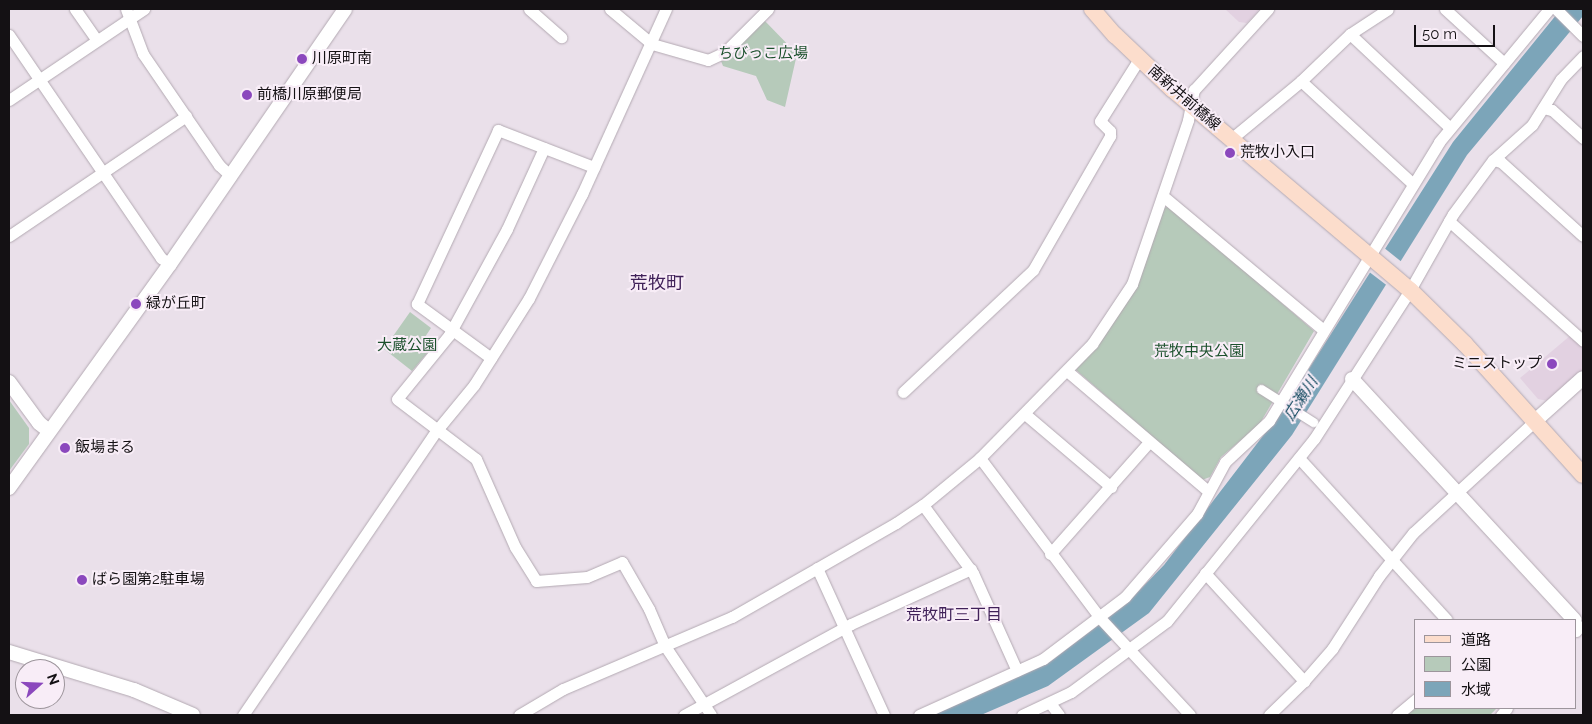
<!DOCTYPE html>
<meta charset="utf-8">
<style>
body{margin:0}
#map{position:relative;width:1592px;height:724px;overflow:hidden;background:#eae0ea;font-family:Raleway,"Noto Sans JP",sans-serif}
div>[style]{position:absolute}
.built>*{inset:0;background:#e2d1e1}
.green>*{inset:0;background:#b6caba}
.water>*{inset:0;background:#7ca5b9}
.pier>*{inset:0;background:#eae0ea}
.roads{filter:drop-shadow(0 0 1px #b3a9b2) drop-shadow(0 0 1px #b3a9b2)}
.pedestrian>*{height:9px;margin:-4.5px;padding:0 4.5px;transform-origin:4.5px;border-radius:4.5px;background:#fff}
.minor>*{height:11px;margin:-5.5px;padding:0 5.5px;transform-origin:5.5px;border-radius:5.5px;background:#fff}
.tertiary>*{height:14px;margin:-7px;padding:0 7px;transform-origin:7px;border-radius:7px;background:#fff}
.secondary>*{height:16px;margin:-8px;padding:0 8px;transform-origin:8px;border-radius:8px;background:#fcddcc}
.dots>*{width:14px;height:14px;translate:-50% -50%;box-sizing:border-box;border:2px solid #f8edf7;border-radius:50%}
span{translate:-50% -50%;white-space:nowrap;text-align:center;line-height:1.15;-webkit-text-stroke:4px #f8edf7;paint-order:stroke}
.park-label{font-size:15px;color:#1c512d}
.poi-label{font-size:15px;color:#141114}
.left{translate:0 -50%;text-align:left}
.right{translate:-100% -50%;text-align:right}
.street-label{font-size:15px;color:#141114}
.water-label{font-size:16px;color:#154b61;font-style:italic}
.neighbourhood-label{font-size:16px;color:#402159}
.quarter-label{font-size:18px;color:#402159}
.frame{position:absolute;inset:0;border:10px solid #141114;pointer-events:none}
.legend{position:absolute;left:1414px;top:619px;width:162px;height:90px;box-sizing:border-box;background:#f8edf7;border:1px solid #9d959c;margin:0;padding:6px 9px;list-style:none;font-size:15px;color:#141114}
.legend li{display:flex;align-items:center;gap:10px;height:25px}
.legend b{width:25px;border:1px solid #9d959c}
.north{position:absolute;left:15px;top:659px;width:50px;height:50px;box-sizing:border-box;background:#f8edf7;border:1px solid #9d959c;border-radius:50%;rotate:70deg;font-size:14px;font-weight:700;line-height:20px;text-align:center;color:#141114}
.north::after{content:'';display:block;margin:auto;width:18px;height:22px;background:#8b48bd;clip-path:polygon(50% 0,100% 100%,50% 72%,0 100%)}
.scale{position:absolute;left:1414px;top:25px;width:81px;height:22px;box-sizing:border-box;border:2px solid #141114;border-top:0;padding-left:6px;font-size:15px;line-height:18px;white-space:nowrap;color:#141114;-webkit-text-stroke:4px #f8edf7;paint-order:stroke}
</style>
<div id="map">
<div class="built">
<i style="clip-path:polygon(1225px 9px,1260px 9px,1247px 23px,1239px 22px)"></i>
<i style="clip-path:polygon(1571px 335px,1583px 347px,1583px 370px,1548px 401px,1538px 399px,1520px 378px)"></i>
</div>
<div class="green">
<i style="clip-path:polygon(764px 20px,797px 54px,785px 107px,767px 100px,756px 76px,723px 66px,721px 61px)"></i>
<i style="clip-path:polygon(1170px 206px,1314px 331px,1259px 425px,1221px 457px,1210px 477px,1202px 480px,1076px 370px,1139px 281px,1164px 208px)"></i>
<i style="clip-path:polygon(410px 312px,431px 328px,423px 340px,433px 346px,412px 371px,384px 349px)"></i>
<i style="clip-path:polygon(9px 400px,29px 428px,29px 444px,9px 471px)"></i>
<i style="clip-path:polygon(1416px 706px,1416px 708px,1497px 708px,1490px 715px,1405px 715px)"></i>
</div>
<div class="water">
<i style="clip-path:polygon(1561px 9px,1583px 9px,1583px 16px,1467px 155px,1292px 435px,1149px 613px,1048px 686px,981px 715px,931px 715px,1051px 661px,1126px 604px,1164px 565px,1282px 411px,1453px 142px)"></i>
</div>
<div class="pier">
<i style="clip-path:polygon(1383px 247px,1403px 263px,1389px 287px,1368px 271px)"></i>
</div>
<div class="roads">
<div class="pedestrian">
<i style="left:1261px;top:389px;width:62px;rotate:32.4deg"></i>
</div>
<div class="minor">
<i style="left:75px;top:9px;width:37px;rotate:55deg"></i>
<i style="left:126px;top:9px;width:48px;rotate:69.3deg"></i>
<i style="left:143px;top:54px;width:135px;rotate:55.6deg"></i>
<i style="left:219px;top:165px;width:16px;rotate:43deg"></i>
<i style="left:529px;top:9px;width:43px;rotate:41.2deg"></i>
<i style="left:610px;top:9px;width:55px;rotate:39.8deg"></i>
<i style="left:652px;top:44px;width:58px;rotate:15.9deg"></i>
<i style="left:708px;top:60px;width:19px;rotate:-25deg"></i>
<i style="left:725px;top:52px;width:61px;rotate:-45deg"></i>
<i style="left:1445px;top:9px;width:80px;rotate:42.5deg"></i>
<i style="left:1556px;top:9px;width:38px;rotate:45deg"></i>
<i style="left:1350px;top:34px;width:137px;rotate:43.2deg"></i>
<i style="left:9px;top:35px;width:270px;rotate:55.7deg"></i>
<i style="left:161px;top:258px;width:11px;rotate:34deg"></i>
<i style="left:1301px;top:81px;width:152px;rotate:42.6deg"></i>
<i style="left:9px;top:100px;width:163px;rotate:-34deg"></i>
<i style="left:1543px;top:108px;width:9px;rotate:13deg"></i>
<i style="left:1552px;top:110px;width:42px;rotate:42.1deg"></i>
<i style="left:1231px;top:139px;width:91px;rotate:-39.6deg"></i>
<i style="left:1301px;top:81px;width:68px;rotate:-43.8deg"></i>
<i style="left:1350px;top:34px;width:45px;rotate:-33.3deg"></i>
<i style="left:544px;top:148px;width:89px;rotate:114.6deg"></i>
<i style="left:507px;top:229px;width:121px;rotate:118.7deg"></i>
<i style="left:449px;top:335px;width:82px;rotate:129.1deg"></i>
<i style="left:397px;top:399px;width:99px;rotate:37.2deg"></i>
<i style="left:476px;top:459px;width:96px;rotate:66.1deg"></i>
<i style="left:515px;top:547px;width:40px;rotate:58deg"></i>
<i style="left:536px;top:581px;width:51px;rotate:-4.5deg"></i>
<i style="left:587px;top:577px;width:38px;rotate:-23deg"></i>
<i style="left:622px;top:562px;width:54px;rotate:60.1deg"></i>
<i style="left:649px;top:609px;width:40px;rotate:66.6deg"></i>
<i style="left:665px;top:646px;width:83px;rotate:56.3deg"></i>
<i style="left:1493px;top:160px;width:8px;rotate:14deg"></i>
<i style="left:1501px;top:162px;width:110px;rotate:42.1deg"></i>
<i style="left:1163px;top:196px;width:209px;rotate:39.9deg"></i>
<i style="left:1449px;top:221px;width:180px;rotate:41.8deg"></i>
<i style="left:9px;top:236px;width:214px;rotate:-34.1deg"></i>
<i style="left:491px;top:358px;width:92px;rotate:-143.9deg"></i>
<i style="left:417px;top:304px;width:192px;rotate:-65deg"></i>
<i style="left:498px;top:130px;width:103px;rotate:21.1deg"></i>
<i style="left:1067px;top:371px;width:185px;rotate:40.4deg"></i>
<i style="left:903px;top:392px;width:178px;rotate:-43.2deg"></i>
<i style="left:1033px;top:270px;width:155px;rotate:-60.1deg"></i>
<i style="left:1110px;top:136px;width:5px;rotate:-90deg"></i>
<i style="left:1110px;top:131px;width:14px;rotate:-135deg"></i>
<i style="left:1100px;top:121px;width:73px;rotate:-57.8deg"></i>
<i style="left:1025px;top:414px;width:113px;rotate:40.3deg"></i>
<i style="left:980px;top:458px;width:200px;rotate:53.1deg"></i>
<i style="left:1100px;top:618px;width:132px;rotate:47.1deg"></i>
<i style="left:1299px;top:458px;width:219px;rotate:47.6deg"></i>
<i style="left:923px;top:505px;width:84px;rotate:53.7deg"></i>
<i style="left:973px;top:573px;width:107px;rotate:65.8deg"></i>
<i style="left:1050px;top:554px;width:149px;rotate:-48.5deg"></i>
<i style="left:817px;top:568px;width:162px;rotate:65.5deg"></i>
<i style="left:1205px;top:573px;width:147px;rotate:47.5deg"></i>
<i style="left:1576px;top:631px;width:6px;rotate:-51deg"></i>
<i style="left:1050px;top:703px;width:15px;rotate:53deg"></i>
<i style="left:243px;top:715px;width:345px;rotate:-55.8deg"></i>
<i style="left:437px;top:430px;width:58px;rotate:-50.6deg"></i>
<i style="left:474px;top:385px;width:103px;rotate:-57.7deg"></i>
<i style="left:529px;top:298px;width:117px;rotate:-63deg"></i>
<i style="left:582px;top:194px;width:203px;rotate:-65.6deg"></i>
<i style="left:519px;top:715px;width:51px;rotate:-30.6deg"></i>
<i style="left:563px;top:689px;width:184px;rotate:-23.1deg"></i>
<i style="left:732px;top:617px;width:189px;rotate:-29.8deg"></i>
<i style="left:896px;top:523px;width:32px;rotate:-34deg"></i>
<i style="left:923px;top:505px;width:74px;rotate:-39.5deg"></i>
<i style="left:980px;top:458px;width:160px;rotate:-45.5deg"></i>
<i style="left:1092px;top:344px;width:72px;rotate:-56.3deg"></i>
<i style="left:1132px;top:284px;width:173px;rotate:-71.1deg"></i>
<i style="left:1188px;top:120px;width:31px;rotate:-79deg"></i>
<i style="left:1194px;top:90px;width:110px;rotate:-47.6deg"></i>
<i style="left:684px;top:715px;width:190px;rotate:-28.6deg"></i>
<i style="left:851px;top:624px;width:132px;rotate:-24.6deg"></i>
<i style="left:919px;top:715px;width:136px;rotate:-24.3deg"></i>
<i style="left:1043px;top:659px;width:103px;rotate:-37.1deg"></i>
<i style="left:1125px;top:597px;width:110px;rotate:-49.1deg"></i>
<i style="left:1197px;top:514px;width:59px;rotate:-61.7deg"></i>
<i style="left:1225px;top:462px;width:60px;rotate:-43deg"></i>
<i style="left:1269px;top:421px;width:327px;rotate:-58.6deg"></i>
<i style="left:1439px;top:142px;width:173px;rotate:-50.4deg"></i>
<i style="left:1022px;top:715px;width:54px;rotate:-25.1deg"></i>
<i style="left:1071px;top:692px;width:119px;rotate:-36.5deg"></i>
<i style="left:1167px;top:621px;width:234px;rotate:-51.1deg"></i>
<i style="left:1314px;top:439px;width:177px;rotate:-57.2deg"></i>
<i style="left:1410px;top:290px;width:87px;rotate:-60.5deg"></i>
<i style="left:1453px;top:214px;width:67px;rotate:-53.5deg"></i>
<i style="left:1493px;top:160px;width:52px;rotate:-41.9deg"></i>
<i style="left:1532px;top:125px;width:54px;rotate:-57.8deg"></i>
<i style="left:1561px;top:79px;width:32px;rotate:-46deg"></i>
<i style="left:1269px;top:715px;width:49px;rotate:-44.2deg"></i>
<i style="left:1304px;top:681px;width:43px;rotate:-48.8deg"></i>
<i style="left:1332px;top:649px;width:87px;rotate:-57.2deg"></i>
<i style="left:1379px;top:576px;width:55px;rotate:-51.7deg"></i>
<i style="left:1413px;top:533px;width:166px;rotate:-42.6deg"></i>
<i style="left:1397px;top:715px;width:25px;rotate:-40deg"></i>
<i style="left:1501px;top:715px;width:9px;rotate:-49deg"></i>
</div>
<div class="tertiary">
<i style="left:1352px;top:379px;width:328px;rotate:47.3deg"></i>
<i style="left:9px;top:382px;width:51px;rotate:53.8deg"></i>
<i style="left:39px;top:423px;width:13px;rotate:39deg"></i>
<i style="left:1535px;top:421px;width:64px;rotate:-41.9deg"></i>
<i style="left:9px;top:488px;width:276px;rotate:-54.3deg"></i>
<i style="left:170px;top:264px;width:309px;rotate:-55.5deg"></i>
<i style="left:9px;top:652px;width:131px;rotate:16.9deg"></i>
<i style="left:134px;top:690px;width:64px;rotate:23deg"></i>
</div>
<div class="secondary">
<i style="left:1092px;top:9px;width:35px;rotate:49deg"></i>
<i style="left:1115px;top:35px;width:79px;rotate:43.5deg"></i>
<i style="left:1172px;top:89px;width:312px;rotate:40.2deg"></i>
<i style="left:1410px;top:290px;width:77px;rotate:44.5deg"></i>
<i style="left:1465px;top:344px;width:176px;rotate:48deg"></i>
</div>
</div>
<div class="dots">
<i style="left:302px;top:59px;background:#8b48bd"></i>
<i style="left:247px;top:95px;background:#8b48bd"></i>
<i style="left:1230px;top:153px;background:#8b48bd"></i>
<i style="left:136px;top:304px;background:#8b48bd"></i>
<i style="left:1552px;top:364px;background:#8b48bd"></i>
<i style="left:65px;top:448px;background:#8b48bd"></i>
<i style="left:82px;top:580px;background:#8b48bd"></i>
</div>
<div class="park-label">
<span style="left:763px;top:54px">ちびっこ広場</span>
<span style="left:407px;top:346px">大蔵公園</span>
<span style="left:1199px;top:352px">荒牧中央公園</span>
</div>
<div class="poi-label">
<span class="left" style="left:312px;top:59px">川原町南</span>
<span class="left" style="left:257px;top:95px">前橋川原郵便局</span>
<span class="left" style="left:1240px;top:153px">荒牧小入口</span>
<span class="left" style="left:146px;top:304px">緑が丘町</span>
<span class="right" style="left:1542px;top:364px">ミニストップ</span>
<span class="left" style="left:75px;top:448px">飯場まる</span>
<span class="left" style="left:92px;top:580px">ばら園第2駐車場</span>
</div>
<div class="street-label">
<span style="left:1184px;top:98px;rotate:41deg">南新井前橋線</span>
</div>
<div class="water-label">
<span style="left:1301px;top:399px;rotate:-57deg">広瀬川</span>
</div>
<div class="neighbourhood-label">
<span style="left:954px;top:615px">荒牧町三丁目</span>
</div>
<div class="quarter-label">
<span style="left:657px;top:283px">荒牧町</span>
</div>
<div class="frame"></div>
<ul class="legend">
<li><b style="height:6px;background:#fcddcc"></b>道路</li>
<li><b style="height:14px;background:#b6caba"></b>公園</li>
<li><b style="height:14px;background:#7ca5b9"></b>水域</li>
</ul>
<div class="north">N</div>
<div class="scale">50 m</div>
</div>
